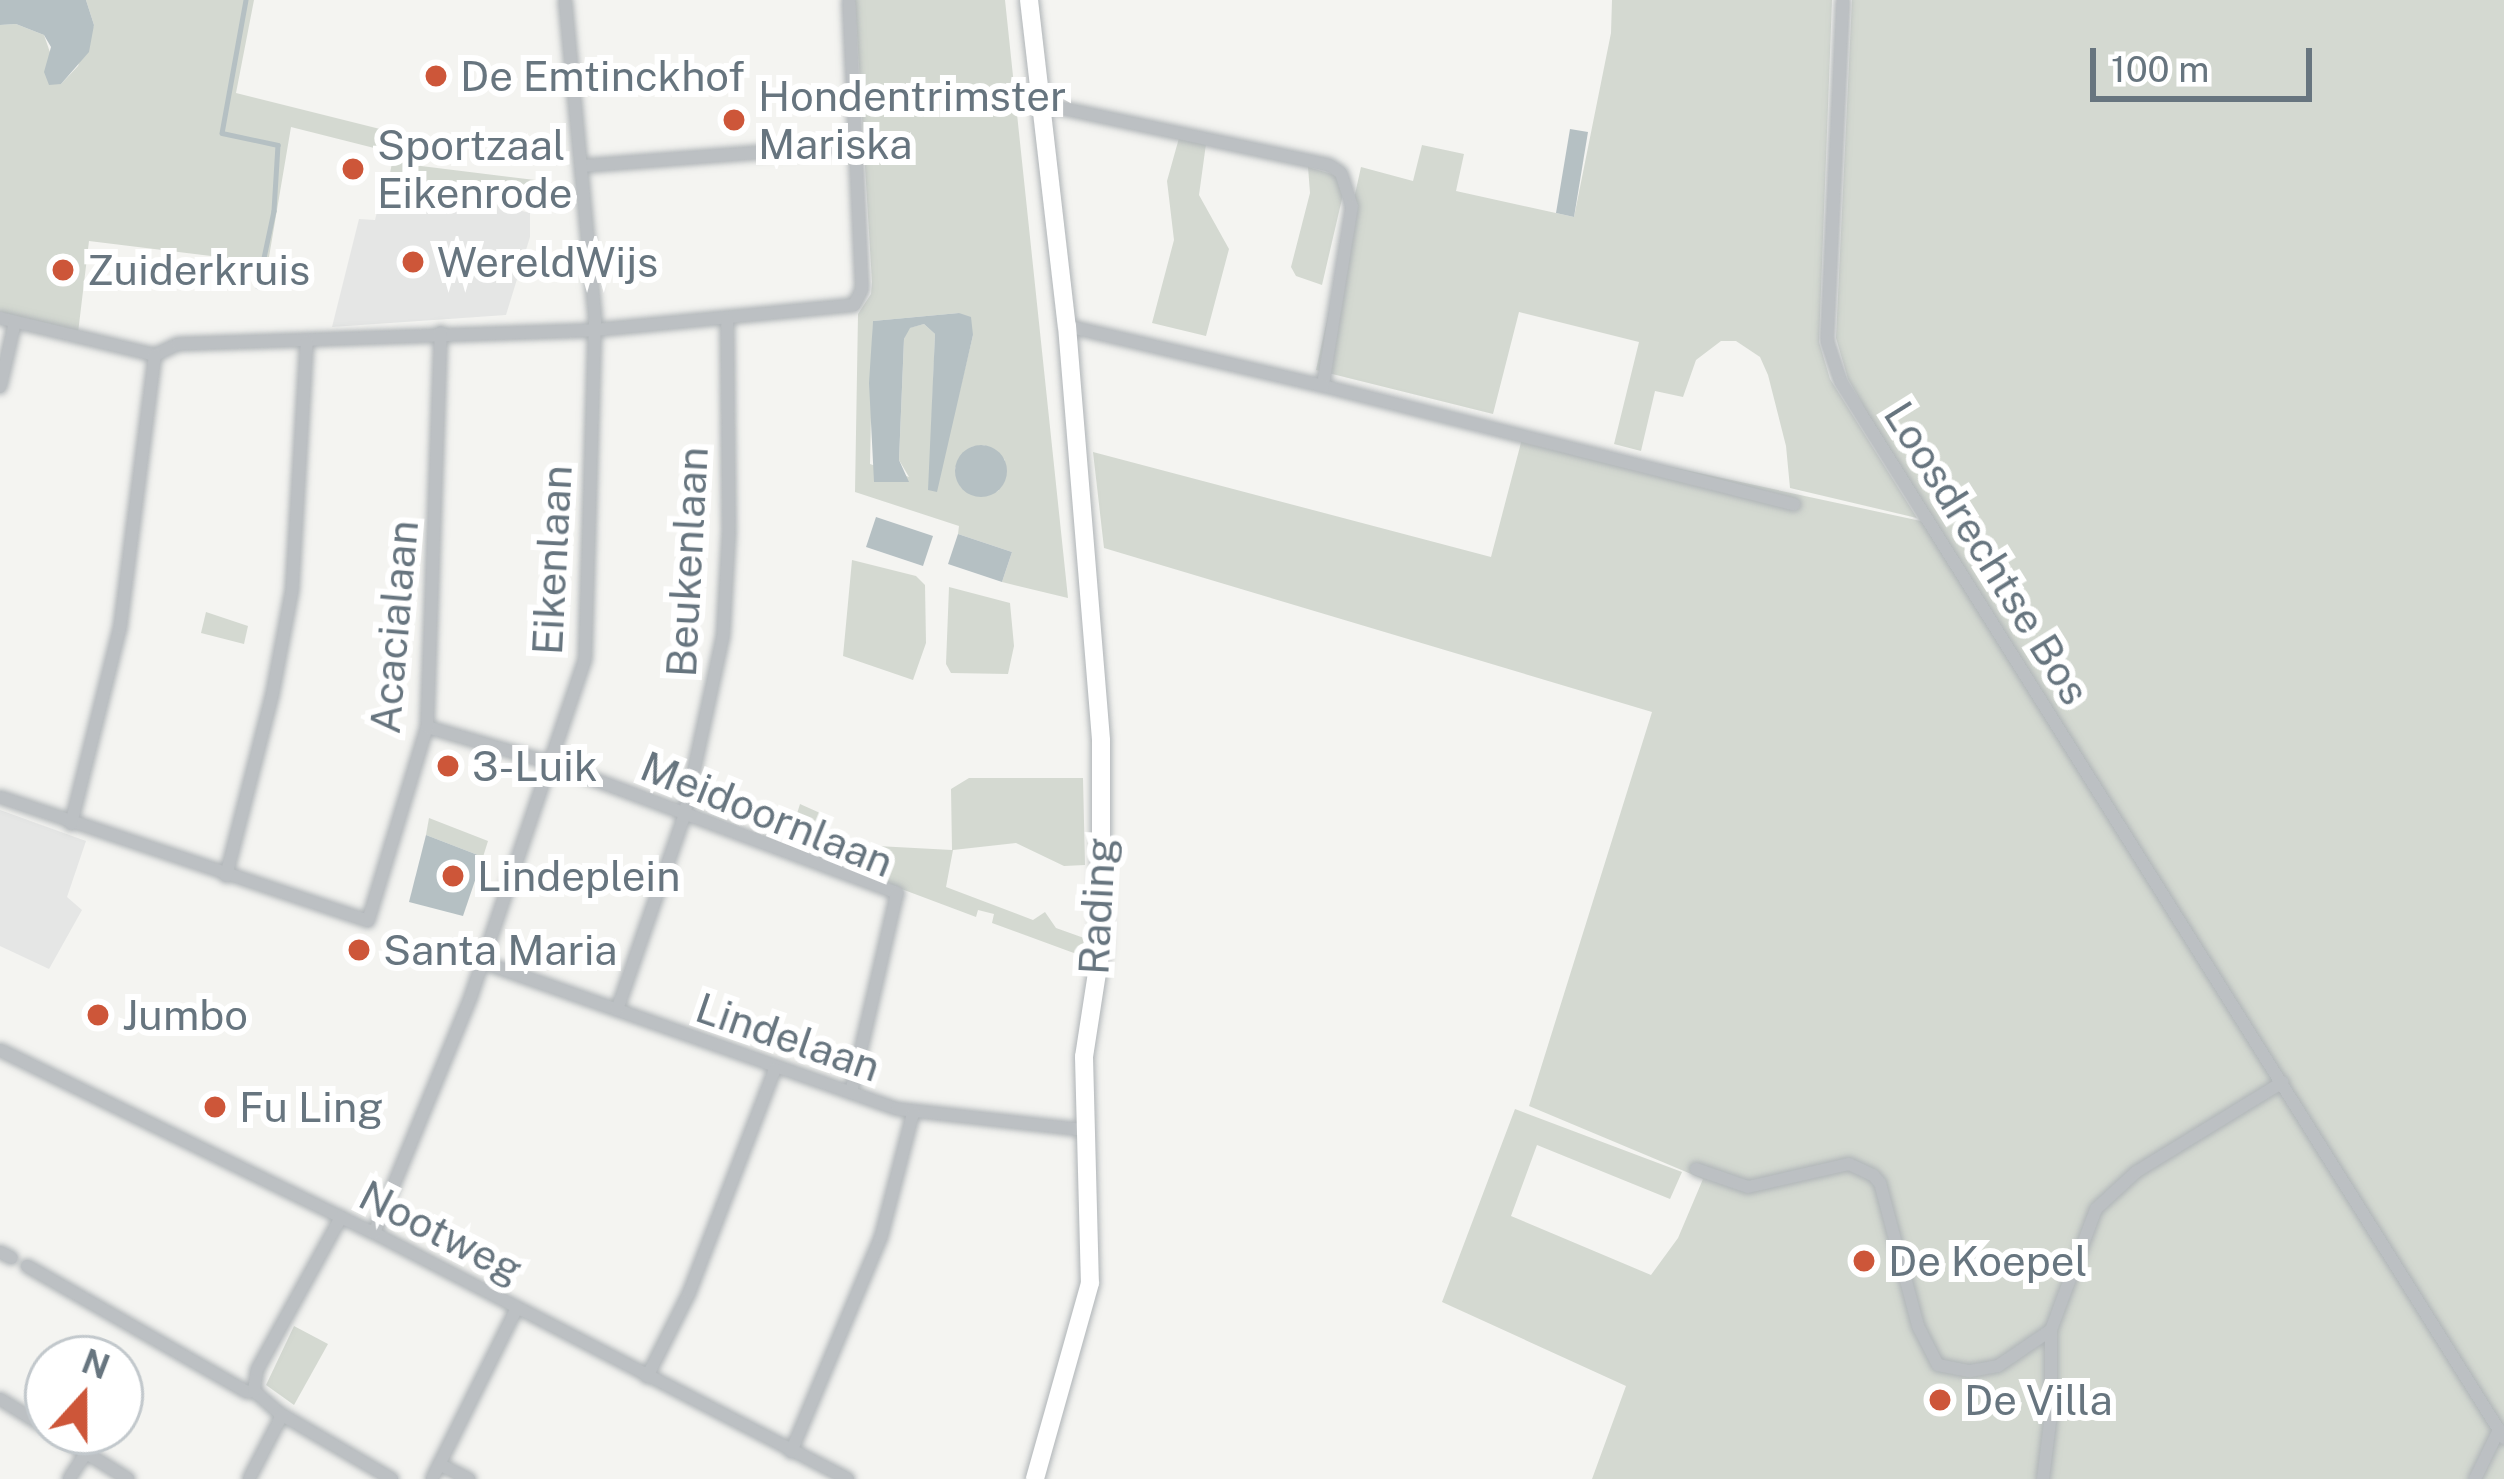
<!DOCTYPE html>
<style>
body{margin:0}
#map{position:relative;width:2504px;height:1479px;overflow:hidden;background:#f4f4f1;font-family:"Public Sans",sans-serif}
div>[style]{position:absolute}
.built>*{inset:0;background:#e5e6e5}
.green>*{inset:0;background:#d4d9d1}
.water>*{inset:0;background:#b5c0c3}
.round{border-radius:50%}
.stream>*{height:4.5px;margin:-2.25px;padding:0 2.25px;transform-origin:2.25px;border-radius:2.25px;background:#b5c0c3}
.roads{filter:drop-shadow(0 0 3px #afb4b7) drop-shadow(0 0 3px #afb4b7)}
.minor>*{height:12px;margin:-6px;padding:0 6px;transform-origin:6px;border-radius:6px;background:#bcc0c3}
.secondary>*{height:18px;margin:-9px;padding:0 9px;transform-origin:9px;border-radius:9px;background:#fff}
.dots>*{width:33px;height:33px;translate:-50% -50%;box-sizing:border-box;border:6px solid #fff;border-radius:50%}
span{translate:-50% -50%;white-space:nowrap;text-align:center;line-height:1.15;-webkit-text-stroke:12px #fff;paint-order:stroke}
.poi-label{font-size:42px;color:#67757f}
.left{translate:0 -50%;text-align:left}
.street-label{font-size:42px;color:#67757f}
.north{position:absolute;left:24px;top:1335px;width:120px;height:120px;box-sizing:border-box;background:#fff;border:3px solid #c2c8cc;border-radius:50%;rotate:21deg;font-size:33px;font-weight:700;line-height:48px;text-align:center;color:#67757f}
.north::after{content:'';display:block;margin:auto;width:42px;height:54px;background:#cd5639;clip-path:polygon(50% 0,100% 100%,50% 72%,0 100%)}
.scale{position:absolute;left:2090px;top:48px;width:222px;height:54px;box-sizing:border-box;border:6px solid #67757f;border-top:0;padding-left:15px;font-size:36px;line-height:42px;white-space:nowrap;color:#67757f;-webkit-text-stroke:9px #fff;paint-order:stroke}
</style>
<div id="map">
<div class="built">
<i style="clip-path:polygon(386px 176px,530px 213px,530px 237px,506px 315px,332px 327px,359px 219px,375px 220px)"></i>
<i style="clip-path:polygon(0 810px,86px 841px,67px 897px,82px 910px,49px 969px,0 946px)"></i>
</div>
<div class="green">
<i style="clip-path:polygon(86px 0,254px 0,236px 93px,424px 140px,421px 166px,560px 183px,561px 197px,526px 193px,511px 203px,390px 173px,394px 153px,291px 127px,268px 263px,89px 241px,78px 333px,0 312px,0 25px,16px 24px,44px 35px,61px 84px,78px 66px,94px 25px)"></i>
<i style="clip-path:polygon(evenodd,855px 0,1005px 0,1068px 598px,1002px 582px,1012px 552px,958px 534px,959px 526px,855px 492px,858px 314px,871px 294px,872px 282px,855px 0,959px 313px,973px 335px,937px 485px,930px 468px,935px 334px,924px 324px,909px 328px,904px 339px,899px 460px,909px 477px,870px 464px,873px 321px,959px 313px,855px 0,984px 445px,1005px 460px,1005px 480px,998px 491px,979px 496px,961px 487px,955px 468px,971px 447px,984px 445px)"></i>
<i style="clip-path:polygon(1612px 0,1832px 0,1819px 342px,1830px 379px,1917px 518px,1790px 488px,1786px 446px,1768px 375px,1760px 357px,1736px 341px,1721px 341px,1696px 360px,1683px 397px,1655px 391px,1641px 451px,1614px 444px,1639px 342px,1519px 312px,1493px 414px,1316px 370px,1361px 167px,1413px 181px,1422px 145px,1464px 154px,1456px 191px,1574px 217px,1611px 33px)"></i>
<i style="clip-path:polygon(1852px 0,2504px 0,2504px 1479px,1592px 1479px,1626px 1386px,1442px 1302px,1515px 1109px,1682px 1172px,1670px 1199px,1537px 1145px,1511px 1216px,1651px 1275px,1678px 1238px,1703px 1179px,1529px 1106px,1652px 712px,1104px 548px,1093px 452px,1491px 557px,1523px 435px,1930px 523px,1848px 379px,1836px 338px)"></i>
<i style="clip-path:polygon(1179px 138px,1206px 144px,1199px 195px,1229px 249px,1206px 336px,1152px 323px,1174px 240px,1167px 181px)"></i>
<i style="clip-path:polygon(1308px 167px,1342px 177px,1345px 186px,1322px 285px,1296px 276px,1291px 267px,1310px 193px)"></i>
<i style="clip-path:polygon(852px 560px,916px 576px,925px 585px,926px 643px,913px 680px,843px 656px)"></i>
<i style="clip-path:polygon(949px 587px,1010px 603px,1014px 646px,1008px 674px,951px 673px,946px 664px)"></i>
<i style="clip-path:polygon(206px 612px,248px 626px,244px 644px,201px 633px)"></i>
<i style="clip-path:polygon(969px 778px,1083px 778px,1085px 865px,1064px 866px,1016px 843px,953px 850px,946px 887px,1033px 920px,1045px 912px,1056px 928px,1084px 938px,1082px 956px,992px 923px,994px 914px,978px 910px,976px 917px,787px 846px,800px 804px,829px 817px,821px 843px,952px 850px,951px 789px)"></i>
<i style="clip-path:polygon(429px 818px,488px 841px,483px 857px,426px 835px)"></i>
<i style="clip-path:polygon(294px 1326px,328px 1344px,294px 1405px,266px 1385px)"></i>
</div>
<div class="water">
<i style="clip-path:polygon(0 0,86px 0,94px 25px,89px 52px,61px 84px,49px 85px,44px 72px,51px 47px,44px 35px,16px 24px,0 25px)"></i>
<i style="clip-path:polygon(1570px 129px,1588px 132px,1574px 217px,1556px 213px)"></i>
<i style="clip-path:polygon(959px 313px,971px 317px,973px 335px,937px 492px,928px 490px,935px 334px,924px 324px,910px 328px,904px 339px,899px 460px,909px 482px,874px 482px,869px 383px,873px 321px)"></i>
<i class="round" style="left:955px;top:445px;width:52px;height:52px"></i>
<i style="clip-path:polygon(876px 517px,933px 536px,923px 566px,866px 547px)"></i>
<i style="clip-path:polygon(958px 534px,1012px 552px,1002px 582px,948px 564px)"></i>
<i style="clip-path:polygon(426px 835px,483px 857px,463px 916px,409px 902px)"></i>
</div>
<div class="stream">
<i style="left:246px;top:0;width:135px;rotate:100.2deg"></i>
<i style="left:222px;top:133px;width:57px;rotate:12.1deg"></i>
<i style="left:278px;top:145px;width:66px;rotate:93.5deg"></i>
<i style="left:274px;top:211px;width:77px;rotate:102deg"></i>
</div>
<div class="roads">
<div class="minor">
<i style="left:1843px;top:0;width:341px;rotate:92.7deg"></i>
<i style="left:1827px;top:341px;width:43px;rotate:71.1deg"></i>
<i style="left:1841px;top:382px;width:1247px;rotate:57.88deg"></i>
<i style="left:1056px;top:107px;width:279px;rotate:12deg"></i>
<i style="left:1329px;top:165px;width:14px;rotate:34deg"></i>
<i style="left:1341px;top:173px;width:35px;rotate:72deg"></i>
<i style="left:1352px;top:206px;width:182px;rotate:99.2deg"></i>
<i style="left:1323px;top:386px;width:486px;rotate:14.1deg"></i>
<i style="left:581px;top:166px;width:272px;rotate:-4.4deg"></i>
<i style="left:0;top:318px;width:159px;rotate:13.4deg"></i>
<i style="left:155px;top:355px;width:25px;rotate:-26deg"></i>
<i style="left:178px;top:344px;width:417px;rotate:-1.9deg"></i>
<i style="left:595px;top:330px;width:260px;rotate:-5.5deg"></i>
<i style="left:854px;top:305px;width:18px;rotate:-63deg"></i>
<i style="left:862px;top:289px;width:289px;rotate:-92.6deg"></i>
<i style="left:1067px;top:326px;width:263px;rotate:13.2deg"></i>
<i style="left:0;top:387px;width:67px;rotate:-77deg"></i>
<i style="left:427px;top:727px;width:128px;rotate:16.3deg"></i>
<i style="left:550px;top:763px;width:371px;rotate:20.5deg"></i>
<i style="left:897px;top:893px;width:205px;rotate:103deg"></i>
<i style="left:0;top:797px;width:388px;rotate:18.6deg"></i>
<i style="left:368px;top:921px;width:203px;rotate:-73.1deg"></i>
<i style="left:427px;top:727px;width:395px;rotate:-88deg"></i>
<i style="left:71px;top:824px;width:202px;rotate:-76deg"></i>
<i style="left:120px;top:628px;width:275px;rotate:-82.7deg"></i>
<i style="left:226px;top:876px;width:186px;rotate:-75.7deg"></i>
<i style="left:272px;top:696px;width:108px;rotate:-79.3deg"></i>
<i style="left:292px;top:590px;width:249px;rotate:-86.6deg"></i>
<i style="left:482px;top:962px;width:440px;rotate:19.5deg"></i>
<i style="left:897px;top:1109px;width:188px;rotate:6.4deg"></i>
<i style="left:617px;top:1010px;width:205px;rotate:-70.9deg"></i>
<i style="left:684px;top:816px;width:184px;rotate:-77.8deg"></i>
<i style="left:723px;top:636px;width:103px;rotate:-86.7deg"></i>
<i style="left:729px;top:533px;width:213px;rotate:-90.5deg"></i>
<i style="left:0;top:1050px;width:416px;rotate:26.1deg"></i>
<i style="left:374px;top:1233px;width:534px;rotate:27.43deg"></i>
<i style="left:1696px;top:1169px;width:55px;rotate:19.1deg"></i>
<i style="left:1748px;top:1187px;width:104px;rotate:-12.8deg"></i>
<i style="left:1849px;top:1164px;width:26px;rotate:25deg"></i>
<i style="left:1873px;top:1175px;width:11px;rotate:49deg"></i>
<i style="left:1880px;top:1183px;width:148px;rotate:75.1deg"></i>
<i style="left:1918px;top:1326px;width:44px;rotate:62.9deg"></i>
<i style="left:1938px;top:1365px;width:33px;rotate:11deg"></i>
<i style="left:1970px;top:1371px;width:28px;rotate:-10deg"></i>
<i style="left:1998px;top:1366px;width:64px;rotate:-34.2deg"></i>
<i style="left:374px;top:1233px;width:256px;rotate:-67.7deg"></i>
<i style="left:471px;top:996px;width:355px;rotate:-71.3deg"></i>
<i style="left:585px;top:660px;width:344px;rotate:-88.3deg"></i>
<i style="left:595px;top:316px;width:317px;rotate:-95.4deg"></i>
<i style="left:0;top:1252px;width:13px;rotate:27deg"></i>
<i style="left:27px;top:1266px;width:254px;rotate:29.8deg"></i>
<i style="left:247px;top:1392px;width:7px;rotate:-8deg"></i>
<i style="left:254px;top:1391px;width:33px;rotate:41deg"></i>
<i style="left:279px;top:1413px;width:131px;rotate:30.3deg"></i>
<i style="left:647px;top:1377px;width:94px;rotate:-63.4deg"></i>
<i style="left:689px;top:1293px;width:240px;rotate:-69deg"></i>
<i style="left:254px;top:1391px;width:21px;rotate:-82deg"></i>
<i style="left:257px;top:1370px;width:175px;rotate:-61.2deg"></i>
<i style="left:0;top:1399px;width:57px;rotate:32deg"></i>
<i style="left:51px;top:1431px;width:91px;rotate:31.9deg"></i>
<i style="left:791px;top:1452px;width:233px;rotate:-67.3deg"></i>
<i style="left:881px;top:1237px;width:128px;rotate:-75.5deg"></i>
<i style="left:439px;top:1464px;width:34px;rotate:27deg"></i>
<i style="left:69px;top:1479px;width:31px;rotate:-57deg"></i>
<i style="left:249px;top:1479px;width:72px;rotate:-62.7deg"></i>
<i style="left:432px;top:1479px;width:191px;rotate:-63.6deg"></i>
<i style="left:2043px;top:1479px;width:64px;rotate:-82.9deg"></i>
<i style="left:2051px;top:1415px;width:85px;rotate:-90deg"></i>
<i style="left:2051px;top:1330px;width:129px;rotate:-69.6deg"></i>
<i style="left:2096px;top:1209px;width:54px;rotate:-42.8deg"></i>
<i style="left:2136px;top:1172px;width:172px;rotate:-31.5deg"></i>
<i style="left:2475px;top:1479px;width:55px;rotate:-63.9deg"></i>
</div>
<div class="secondary">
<i style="left:1029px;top:0;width:328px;rotate:83.4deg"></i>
<i style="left:1067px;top:326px;width:416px;rotate:85.3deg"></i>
<i style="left:1101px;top:741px;width:206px;rotate:90deg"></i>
<i style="left:1101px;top:947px;width:111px;rotate:98.8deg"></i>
<i style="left:1084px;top:1057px;width:226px;rotate:88.5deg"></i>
<i style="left:1090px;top:1283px;width:204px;rotate:105.7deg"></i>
</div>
</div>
<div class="dots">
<i style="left:436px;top:76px;background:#cd5639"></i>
<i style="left:734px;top:120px;background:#cd5639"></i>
<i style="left:353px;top:169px;background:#cd5639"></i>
<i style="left:413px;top:262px;background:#cd5639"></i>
<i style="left:63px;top:270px;background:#cd5639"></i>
<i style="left:448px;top:766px;background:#cd5639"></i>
<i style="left:453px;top:876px;background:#cd5639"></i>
<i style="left:359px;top:950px;background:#cd5639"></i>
<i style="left:98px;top:1015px;background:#cd5639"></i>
<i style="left:215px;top:1107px;background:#cd5639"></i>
<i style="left:1864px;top:1261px;background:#cd5639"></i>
<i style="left:1940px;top:1400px;background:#cd5639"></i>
</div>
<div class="poi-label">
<span class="left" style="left:460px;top:76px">De Emtinckhof</span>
<span class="left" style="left:758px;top:120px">Hondentrimster<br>Mariska</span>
<span class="left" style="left:377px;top:169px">Sportzaal<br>Eikenrode</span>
<span class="left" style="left:437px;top:262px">WereldWijs</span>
<span class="left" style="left:87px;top:270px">Zuiderkruis</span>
<span class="left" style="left:472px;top:766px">3-Luik</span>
<span class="left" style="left:477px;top:876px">Lindeplein</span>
<span class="left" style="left:383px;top:950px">Santa Maria</span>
<span class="left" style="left:122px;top:1015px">Jumbo</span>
<span class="left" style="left:239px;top:1107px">Fu Ling</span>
<span class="left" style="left:1888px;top:1261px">De Koepel</span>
<span class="left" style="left:1964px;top:1400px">De Villa</span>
</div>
<div class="street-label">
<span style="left:1987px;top:553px;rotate:58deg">Loosdrechtse Bos</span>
<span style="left:552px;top:560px;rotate:-87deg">Eikenlaan</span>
<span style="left:687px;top:562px;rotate:-87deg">Beukenlaan</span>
<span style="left:394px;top:627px;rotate:-85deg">Acacialaan</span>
<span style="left:767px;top:814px;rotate:22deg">Meidoornlaan</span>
<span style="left:1097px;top:906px;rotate:-87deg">Rading</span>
<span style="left:788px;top:1037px;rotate:19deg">Lindelaan</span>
<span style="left:441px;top:1232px;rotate:27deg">Nootweg</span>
</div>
<div class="north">N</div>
<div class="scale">100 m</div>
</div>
